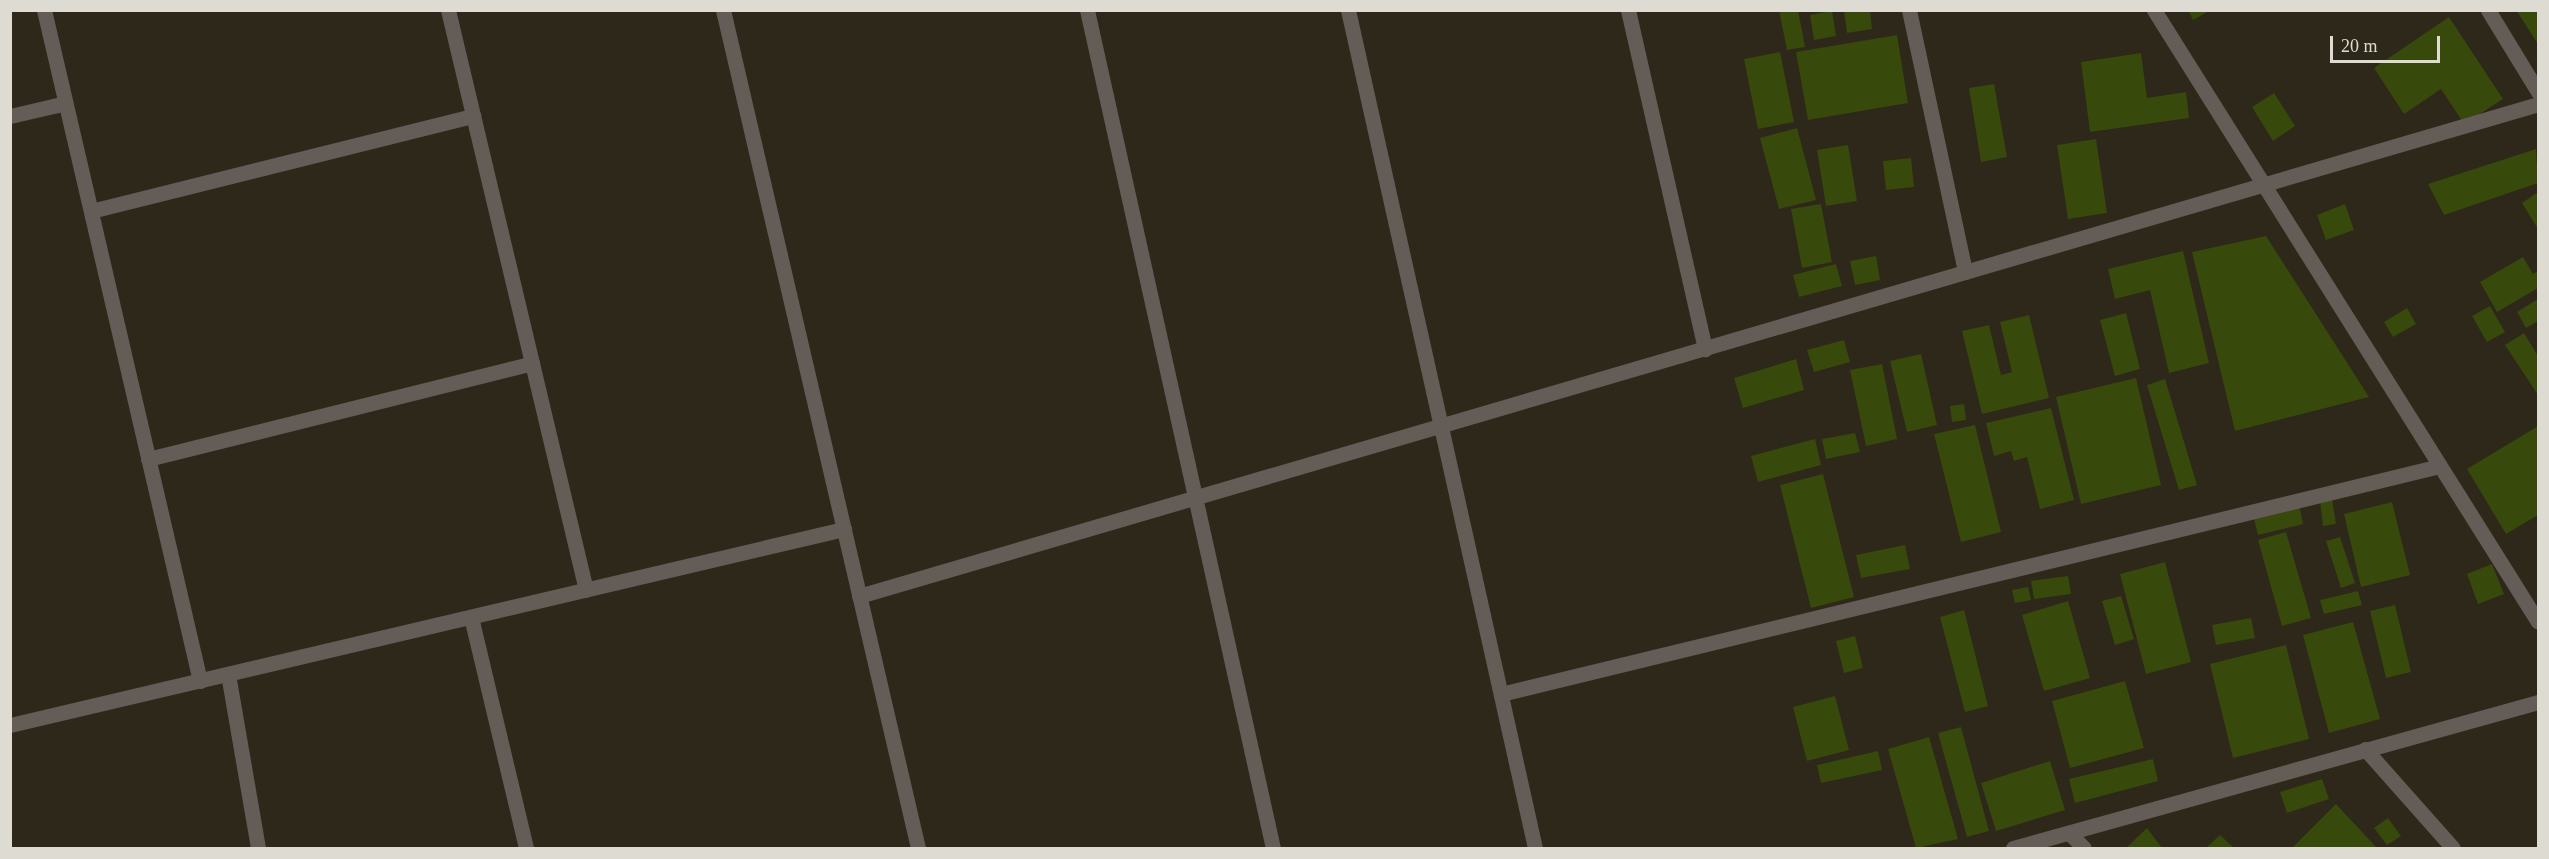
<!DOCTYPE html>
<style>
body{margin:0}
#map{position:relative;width:2549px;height:859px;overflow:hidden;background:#2d2819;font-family:Georgia,serif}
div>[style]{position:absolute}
.building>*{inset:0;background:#37490b}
.minor>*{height:15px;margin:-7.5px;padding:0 7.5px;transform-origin:7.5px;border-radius:7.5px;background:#635c57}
span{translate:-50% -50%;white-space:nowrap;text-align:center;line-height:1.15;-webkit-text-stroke:5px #2d2819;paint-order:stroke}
.frame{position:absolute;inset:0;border:12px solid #dedbd2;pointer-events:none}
.scale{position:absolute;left:2330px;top:36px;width:110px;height:27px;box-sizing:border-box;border:3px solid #dedbd2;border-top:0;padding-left:8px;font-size:18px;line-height:21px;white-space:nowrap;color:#dedbd2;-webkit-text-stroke:4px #2d2819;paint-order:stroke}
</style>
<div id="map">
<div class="building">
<i style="clip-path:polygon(1779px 10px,1798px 10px,1805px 47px,1787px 50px)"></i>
<i style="clip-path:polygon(1870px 10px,1872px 29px,1847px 33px,1844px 12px)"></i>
<i style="clip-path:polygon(2188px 10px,2211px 10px,2193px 20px)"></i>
<i style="clip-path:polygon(2516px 10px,2538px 10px,2538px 44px)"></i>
<i style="clip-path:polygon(1832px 11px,1836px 36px,1814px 40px,1810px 15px)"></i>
<i style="clip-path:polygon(2449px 17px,2503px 99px,2464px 124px,2441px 89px,2404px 114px,2374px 68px)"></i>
<i style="clip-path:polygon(1897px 35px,1908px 103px,1808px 120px,1796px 52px)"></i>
<i style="clip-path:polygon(1780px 52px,1794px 122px,1758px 129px,1744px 59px)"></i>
<i style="clip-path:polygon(2141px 53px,2147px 98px,2186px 92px,2189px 118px,2090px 132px,2081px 62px)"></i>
<i style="clip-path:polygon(1994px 84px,2007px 157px,1981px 162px,1969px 88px)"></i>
<i style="clip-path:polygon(2274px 93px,2295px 126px,2273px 141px,2252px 107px)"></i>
<i style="clip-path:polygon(1797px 128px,1816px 200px,1779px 209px,1760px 138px)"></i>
<i style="clip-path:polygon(2096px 139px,2107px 213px,2068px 219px,2057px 145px)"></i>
<i style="clip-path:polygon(1848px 145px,1857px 201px,1826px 206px,1817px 150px)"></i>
<i style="clip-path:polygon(2536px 149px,2538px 183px,2444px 215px,2428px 184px)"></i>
<i style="clip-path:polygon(1911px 158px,1914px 187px,1886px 190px,1883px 161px)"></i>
<i style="clip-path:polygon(2538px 192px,2538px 229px,2522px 203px)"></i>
<i style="clip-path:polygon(1821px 204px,1832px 262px,1802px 268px,1791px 209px)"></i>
<i style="clip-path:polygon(2345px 204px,2354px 230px,2326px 240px,2317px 215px)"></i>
<i style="clip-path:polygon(2266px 236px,2369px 397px,2235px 431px,2192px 252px)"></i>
<i style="clip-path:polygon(2183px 251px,2209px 363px,2169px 373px,2150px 290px,2115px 299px,2108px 269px)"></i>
<i style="clip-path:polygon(1876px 256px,1880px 280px,1855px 285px,1850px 261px)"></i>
<i style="clip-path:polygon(2523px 257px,2533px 274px,2538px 271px,2538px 288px,2497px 312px,2480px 282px)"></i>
<i style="clip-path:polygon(1836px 264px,1842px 286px,1799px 297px,1793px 275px)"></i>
<i style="clip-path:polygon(2538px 299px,2538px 321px,2526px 328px,2517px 312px)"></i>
<i style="clip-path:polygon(2490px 306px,2505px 332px,2487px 342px,2472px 316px)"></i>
<i style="clip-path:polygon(2407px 308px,2416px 324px,2393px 337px,2384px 322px)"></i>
<i style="clip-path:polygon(2126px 313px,2140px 369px,2115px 376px,2100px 320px)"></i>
<i style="clip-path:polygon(2029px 315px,2049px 398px,1982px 414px,1962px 331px,1989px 325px,2001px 375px,2012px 372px,2000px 322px)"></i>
<i style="clip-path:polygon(2524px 333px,2538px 356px,2538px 395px,2505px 345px)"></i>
<i style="clip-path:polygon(1844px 340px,1850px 362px,1814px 372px,1807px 350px)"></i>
<i style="clip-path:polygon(1921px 354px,1937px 425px,1907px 432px,1890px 361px)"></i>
<i style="clip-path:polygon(1796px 359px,1804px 390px,1743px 408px,1734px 378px)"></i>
<i style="clip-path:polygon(1882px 364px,1897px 439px,1866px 446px,1850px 370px)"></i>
<i style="clip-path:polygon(2136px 378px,2161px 485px,2081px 504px,2056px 397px)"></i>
<i style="clip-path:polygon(2165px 379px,2197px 485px,2179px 490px,2147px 385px)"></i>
<i style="clip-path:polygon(1964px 404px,1966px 420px,1952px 422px,1950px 406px)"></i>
<i style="clip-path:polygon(2051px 408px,2074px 500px,2040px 509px,2027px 457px,2014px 461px,2011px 451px,1994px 456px,1986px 423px)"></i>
<i style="clip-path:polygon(1975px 425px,2001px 532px,1961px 542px,1934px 434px)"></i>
<i style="clip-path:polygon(2538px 426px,2538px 515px,2506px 534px,2467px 469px)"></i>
<i style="clip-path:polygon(1855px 433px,1860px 452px,1826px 459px,1822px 439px)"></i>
<i style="clip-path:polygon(1815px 439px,1821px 465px,1758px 482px,1751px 456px)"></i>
<i style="clip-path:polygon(1823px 474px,1854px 597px,1811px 608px,1780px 485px)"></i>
<i style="clip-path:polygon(2332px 499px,2336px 524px,2323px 526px,2320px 501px)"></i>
<i style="clip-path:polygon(2392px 502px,2410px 575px,2361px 587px,2344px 514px)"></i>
<i style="clip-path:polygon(2300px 508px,2303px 524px,2258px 535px,2254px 519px)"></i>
<i style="clip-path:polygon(2286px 532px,2311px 618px,2282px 626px,2258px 540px)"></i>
<i style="clip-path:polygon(2340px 537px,2355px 583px,2341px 588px,2326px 541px)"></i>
<i style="clip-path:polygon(1905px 545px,1910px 569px,1861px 578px,1856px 555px)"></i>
<i style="clip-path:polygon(2165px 562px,2191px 662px,2146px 674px,2120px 574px)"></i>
<i style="clip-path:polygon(2492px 564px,2504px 594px,2478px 604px,2467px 574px)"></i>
<i style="clip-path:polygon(2068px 576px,2071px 594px,2034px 599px,2031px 581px)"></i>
<i style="clip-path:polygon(2028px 587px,2031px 600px,2015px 603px,2012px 590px)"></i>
<i style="clip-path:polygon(2358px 591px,2362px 605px,2324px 614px,2320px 600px)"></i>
<i style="clip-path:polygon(2121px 596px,2134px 639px,2115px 645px,2102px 601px)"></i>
<i style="clip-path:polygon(2068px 601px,2090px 678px,2044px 691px,2022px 615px)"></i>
<i style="clip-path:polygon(2395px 605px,2411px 672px,2386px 678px,2370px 611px)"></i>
<i style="clip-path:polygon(1964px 610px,1988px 706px,1965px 712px,1940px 617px)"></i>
<i style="clip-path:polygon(2251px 618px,2255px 638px,2216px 645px,2212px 625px)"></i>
<i style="clip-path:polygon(2353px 622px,2380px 719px,2329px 733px,2303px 635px)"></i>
<i style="clip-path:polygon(1855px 636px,1863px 668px,1844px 673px,1836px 641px)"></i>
<i style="clip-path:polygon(2286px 645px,2309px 739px,2233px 758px,2210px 664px)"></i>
<i style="clip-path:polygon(2125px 681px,2144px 748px,2070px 768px,2052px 701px)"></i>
<i style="clip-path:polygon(1835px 696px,1849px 750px,1807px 761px,1793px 707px)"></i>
<i style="clip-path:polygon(1961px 727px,1989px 831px,1967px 837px,1938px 733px)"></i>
<i style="clip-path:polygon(1929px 737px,1958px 839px,1916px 848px,1888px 749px)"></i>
<i style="clip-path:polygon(1878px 751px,1882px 770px,1821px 783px,1817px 765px)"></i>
<i style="clip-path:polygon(2153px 759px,2158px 781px,2075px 803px,2069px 779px)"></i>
<i style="clip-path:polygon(2050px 761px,2065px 810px,1996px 831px,1981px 783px)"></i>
<i style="clip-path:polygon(2322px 779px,2329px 799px,2287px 813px,2280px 792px)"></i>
<i style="clip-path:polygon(2336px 804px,2377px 848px,2292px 848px)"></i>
<i style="clip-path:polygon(2388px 818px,2401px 836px,2387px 845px,2374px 828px)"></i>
<i style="clip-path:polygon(2147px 828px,2162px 848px,2126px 848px)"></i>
<i style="clip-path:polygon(2220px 835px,2234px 848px,2206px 848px)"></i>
</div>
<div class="minor">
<i style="left:44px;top:10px;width:689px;rotate:76.91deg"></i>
<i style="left:448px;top:10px;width:596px;rotate:76.62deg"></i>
<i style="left:723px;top:10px;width:860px;rotate:76.9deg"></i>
<i style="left:1087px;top:10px;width:858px;rotate:77.49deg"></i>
<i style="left:1348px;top:10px;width:859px;rotate:77.42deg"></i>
<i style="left:1628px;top:10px;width:348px;rotate:77.2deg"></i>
<i style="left:1909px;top:10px;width:268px;rotate:77.9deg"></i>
<i style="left:2154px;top:10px;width:722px;rotate:57.89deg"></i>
<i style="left:2488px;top:10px;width:96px;rotate:58.6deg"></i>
<i style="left:10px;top:116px;width:57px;rotate:-13.1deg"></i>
<i style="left:91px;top:211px;width:394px;rotate:-14deg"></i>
<i style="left:148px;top:459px;width:396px;rotate:-14deg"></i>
<i style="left:859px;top:596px;width:1750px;rotate:-16.33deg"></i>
<i style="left:471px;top:617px;width:237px;rotate:76.6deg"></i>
<i style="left:228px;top:674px;width:177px;rotate:80.2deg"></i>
<i style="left:1501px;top:694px;width:966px;rotate:-13.65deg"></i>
<i style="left:10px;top:725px;width:857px;rotate:-13.23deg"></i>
<i style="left:2365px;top:749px;width:132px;rotate:48.4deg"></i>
<i style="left:2069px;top:833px;width:21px;rotate:45deg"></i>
<i style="left:2013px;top:848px;width:545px;rotate:-15.54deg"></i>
</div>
<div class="frame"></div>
<div class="scale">20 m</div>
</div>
